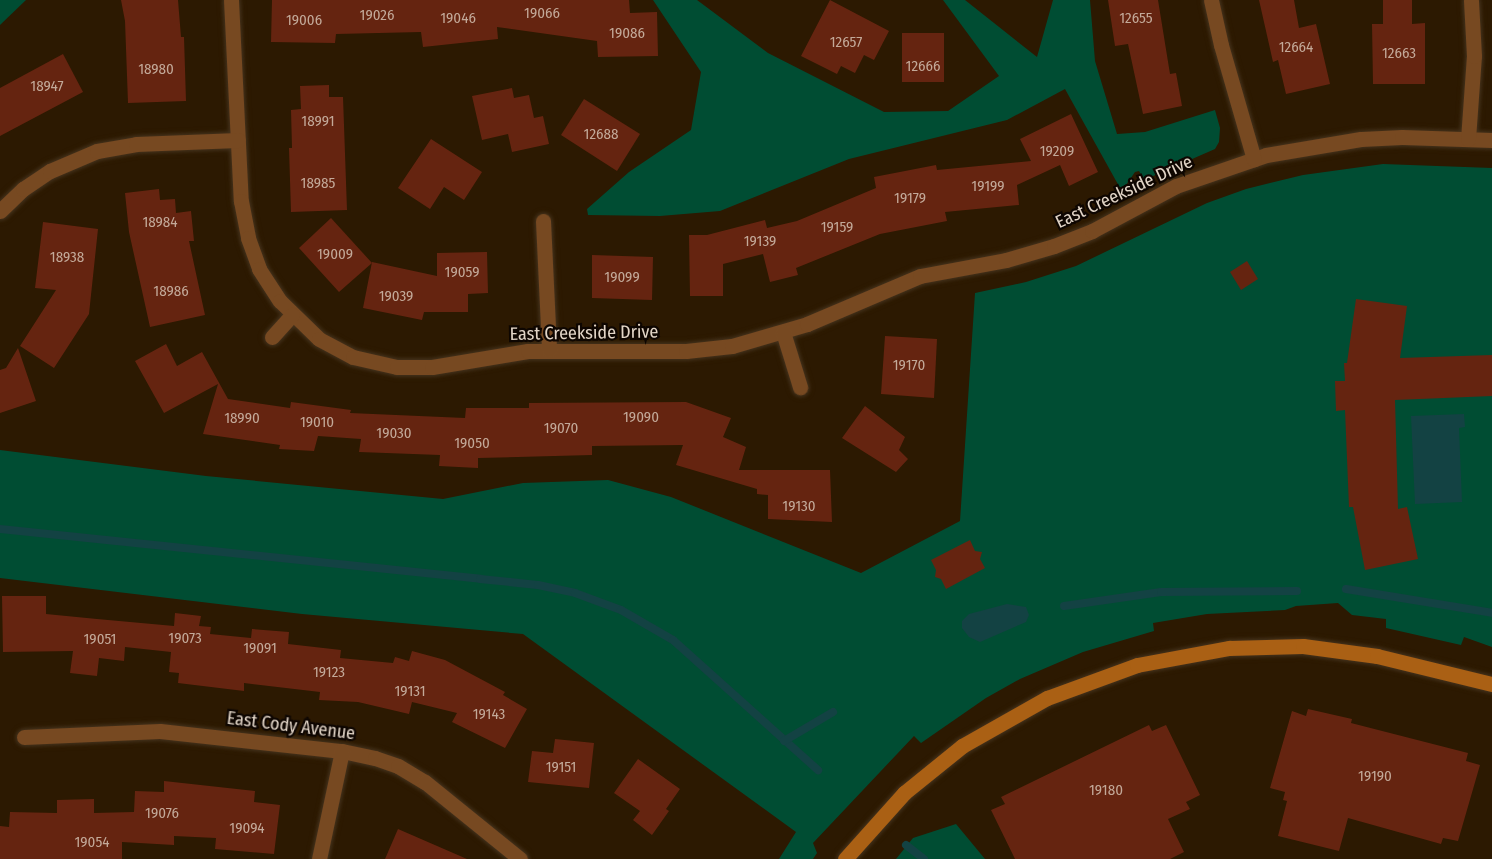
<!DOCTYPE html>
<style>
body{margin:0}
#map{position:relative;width:1492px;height:859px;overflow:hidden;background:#2c1901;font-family:"Fira Sans Condensed",sans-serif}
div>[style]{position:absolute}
.green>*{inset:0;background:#004d33}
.water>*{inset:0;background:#134243}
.stream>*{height:8px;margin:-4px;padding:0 4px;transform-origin:4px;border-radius:4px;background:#134243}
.building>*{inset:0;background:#652410}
.roads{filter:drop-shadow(0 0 2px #45331d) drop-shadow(0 0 2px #45331d)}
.street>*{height:15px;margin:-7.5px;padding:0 7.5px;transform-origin:7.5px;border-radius:7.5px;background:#774921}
.secondary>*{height:15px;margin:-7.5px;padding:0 7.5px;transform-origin:7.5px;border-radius:7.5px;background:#aa6014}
span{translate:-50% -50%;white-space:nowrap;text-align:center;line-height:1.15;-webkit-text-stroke:4.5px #0e0601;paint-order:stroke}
.number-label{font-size:15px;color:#c3a999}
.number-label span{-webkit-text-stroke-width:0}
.street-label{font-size:18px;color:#e2d5c7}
</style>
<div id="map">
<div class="green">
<i style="clip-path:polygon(0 0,26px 0,0 25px)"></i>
<i style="clip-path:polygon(653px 0,697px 0,768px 53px,884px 112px,948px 111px,999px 76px,943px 0,965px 0,1037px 57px,1053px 0,1090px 0,1095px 61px,1117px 134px,1145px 132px,1215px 110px,1220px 128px,1219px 142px,1215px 149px,1144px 180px,1139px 171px,1135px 172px,1126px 185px,1120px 188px,1065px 89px,1007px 120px,849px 159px,720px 211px,660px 216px,588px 215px,587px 209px,629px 172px,691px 130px,701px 72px)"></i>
<i style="clip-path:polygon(1383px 164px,1492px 168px,1492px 647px,1464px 637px,1461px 645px,1386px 628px,1386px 619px,1352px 615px,1338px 603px,1296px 606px,1285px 610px,1207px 614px,1153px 623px,1154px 631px,1083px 652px,1020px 679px,986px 698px,921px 743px,914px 736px,813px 843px,817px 853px,813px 859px,779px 859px,796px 832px,523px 634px,302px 614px,0 578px,0 450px,206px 476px,443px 499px,523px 483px,608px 480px,671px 497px,861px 573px,960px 521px,975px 293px,1026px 282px,1076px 266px,1207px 203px,1246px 189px,1303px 175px)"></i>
<i style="clip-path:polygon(956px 824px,985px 859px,896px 859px,913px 838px)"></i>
</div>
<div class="water">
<i style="clip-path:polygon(1464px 414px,1465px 427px,1459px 428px,1462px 502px,1415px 504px,1411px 416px)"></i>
<i style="clip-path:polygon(1007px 604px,1026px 607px,1029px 615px,1026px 622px,980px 642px,969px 637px,962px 628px,962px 621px,969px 614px)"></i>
</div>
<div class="stream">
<i style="left:0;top:529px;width:483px;rotate:5.9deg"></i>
<i style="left:480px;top:579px;width:58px;rotate:5.9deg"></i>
<i style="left:538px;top:585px;width:38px;rotate:12deg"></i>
<i style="left:575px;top:593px;width:49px;rotate:20.3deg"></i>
<i style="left:621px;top:610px;width:60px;rotate:30deg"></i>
<i style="left:673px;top:640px;width:195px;rotate:41.9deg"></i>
<i style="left:1346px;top:589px;width:148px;rotate:9.3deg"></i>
<i style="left:1064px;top:606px;width:98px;rotate:-8.2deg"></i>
<i style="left:1161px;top:592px;width:136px;rotate:-0.4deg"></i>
<i style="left:784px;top:741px;width:57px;rotate:-30.6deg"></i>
<i style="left:906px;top:845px;width:23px;rotate:38deg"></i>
</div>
<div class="building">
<i style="clip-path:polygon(121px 0,178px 0,181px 37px,184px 37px,186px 101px,128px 103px,125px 21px)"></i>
<i style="clip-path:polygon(272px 0,629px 0,630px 13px,657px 12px,658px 56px,598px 57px,597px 41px,497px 27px,498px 39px,423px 47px,421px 32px,336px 34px,335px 43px,271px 42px)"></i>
<i style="clip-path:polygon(830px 0,889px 31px,874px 60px,864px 55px,855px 73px,841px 66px,837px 74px,801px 56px)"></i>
<i style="clip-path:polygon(1108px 0,1158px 0,1170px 74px,1176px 73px,1182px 106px,1143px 114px,1128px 44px,1115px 46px)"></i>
<i style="clip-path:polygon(1259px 0,1294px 0,1299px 28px,1316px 24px,1330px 84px,1286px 94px,1278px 60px,1273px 62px)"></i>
<i style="clip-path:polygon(1383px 0,1412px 0,1412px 24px,1425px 23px,1425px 84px,1373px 84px,1372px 24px,1383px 24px)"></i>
<i style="clip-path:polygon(902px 33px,944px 33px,944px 82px,902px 82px)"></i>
<i style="clip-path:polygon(63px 54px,83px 92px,0 136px,0 88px)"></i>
<i style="clip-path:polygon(329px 85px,329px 97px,343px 97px,347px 210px,291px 212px,289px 148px,292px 148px,291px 110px,301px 109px,300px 86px)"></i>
<i style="clip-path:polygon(512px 88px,514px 98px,529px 95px,534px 118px,543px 116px,549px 144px,512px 152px,508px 134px,482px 140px,472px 96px)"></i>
<i style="clip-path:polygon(584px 99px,640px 134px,617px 171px,561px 135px)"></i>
<i style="clip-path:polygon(1071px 114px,1098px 172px,1069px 186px,1060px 165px,1017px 185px,1019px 205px,945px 212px,947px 221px,880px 234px,796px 268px,798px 275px,770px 282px,763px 254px,723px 264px,723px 296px,690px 296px,689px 235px,707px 235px,765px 220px,767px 228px,797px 221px,876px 188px,874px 177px,936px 165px,937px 170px,1031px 161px,1020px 139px)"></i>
<i style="clip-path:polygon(431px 139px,482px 172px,464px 200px,444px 187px,430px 209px,398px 188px)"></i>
<i style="clip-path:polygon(159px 189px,160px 200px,175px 199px,176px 213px,191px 211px,194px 241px,189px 241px,205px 315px,150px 327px,129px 232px,125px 193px)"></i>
<i style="clip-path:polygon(331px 218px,372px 263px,339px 292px,299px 248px)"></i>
<i style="clip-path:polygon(43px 222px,98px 229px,89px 314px,54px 368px,20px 346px,56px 290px,35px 288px)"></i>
<i style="clip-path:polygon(487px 252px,488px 293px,468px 294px,468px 312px,424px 312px,422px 320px,363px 308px,372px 262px,437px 276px,437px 253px)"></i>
<i style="clip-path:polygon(592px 255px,653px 257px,652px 300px,592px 298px)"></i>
<i style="clip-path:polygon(1247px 261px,1258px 279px,1241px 290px,1230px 272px)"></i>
<i style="clip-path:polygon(1356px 299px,1407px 306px,1400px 358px,1492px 355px,1492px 396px,1395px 400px,1398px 509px,1407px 507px,1418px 559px,1365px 570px,1353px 507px,1349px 507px,1345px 410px,1336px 411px,1335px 381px,1345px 381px,1344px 363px,1347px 363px)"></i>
<i style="clip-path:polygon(885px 336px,937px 339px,934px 398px,881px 394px)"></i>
<i style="clip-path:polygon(166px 344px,177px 366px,202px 352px,228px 399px,290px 408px,291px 402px,351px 410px,350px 413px,465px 418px,466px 408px,529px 408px,529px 403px,686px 402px,731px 418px,723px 437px,746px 447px,739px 470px,830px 470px,832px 522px,768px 519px,768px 495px,757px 494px,757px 489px,676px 465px,683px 445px,592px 446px,592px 455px,478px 458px,478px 468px,439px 466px,440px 455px,359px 452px,361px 439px,318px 436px,314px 451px,279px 449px,280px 445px,203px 434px,218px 384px,164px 413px,135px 361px)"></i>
<i style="clip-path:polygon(18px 348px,36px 401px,0 413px,0 370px,6px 368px)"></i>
<i style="clip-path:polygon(865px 406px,905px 437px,899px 450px,908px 459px,896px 472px,842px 438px)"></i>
<i style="clip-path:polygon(970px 540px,975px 551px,982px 552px,980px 559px,985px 568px,946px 589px,941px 579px,935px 577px,936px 570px,931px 560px)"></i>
<i style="clip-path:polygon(2px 596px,46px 596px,46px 614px,97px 619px,174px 626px,175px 613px,201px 616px,199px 626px,211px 627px,210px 634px,251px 638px,252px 629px,289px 632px,288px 644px,341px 650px,340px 658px,393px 663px,395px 657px,409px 661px,412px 651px,445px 660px,505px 692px,503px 695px,527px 709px,505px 748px,452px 722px,457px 713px,412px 702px,409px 714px,358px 702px,319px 700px,320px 692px,244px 683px,244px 691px,178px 683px,179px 673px,169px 672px,171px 652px,125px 647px,124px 661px,99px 658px,97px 676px,70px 673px,73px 651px,3px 652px)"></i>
<i style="clip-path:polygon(1308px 709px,1352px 719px,1351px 723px,1468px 753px,1466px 761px,1480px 765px,1458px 841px,1443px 838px,1441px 844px,1348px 818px,1339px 851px,1278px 836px,1287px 801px,1283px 800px,1285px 792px,1270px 788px,1292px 711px,1306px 716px)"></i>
<i style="clip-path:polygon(1149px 725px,1152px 731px,1166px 725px,1200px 795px,1186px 802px,1190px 809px,1168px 819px,1184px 852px,1170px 859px,1015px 859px,991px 810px,1005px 804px,1001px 797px)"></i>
<i style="clip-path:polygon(555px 739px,594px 743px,589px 788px,528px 782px,532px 751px,553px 753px)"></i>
<i style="clip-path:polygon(638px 759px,680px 789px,666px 809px,669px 811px,652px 835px,633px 820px,640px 811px,614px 793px)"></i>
<i style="clip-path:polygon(164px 781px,255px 791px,254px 802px,280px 805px,274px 854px,215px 849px,216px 838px,174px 836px,174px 845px,122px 842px,122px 859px,0 859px,0 826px,9px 827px,10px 812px,57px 813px,57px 800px,94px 799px,94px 813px,134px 812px,135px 791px,164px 792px)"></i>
<i style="clip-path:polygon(398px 829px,467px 859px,385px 859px)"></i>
</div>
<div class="roads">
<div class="street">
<i style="left:231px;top:0;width:201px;rotate:87.2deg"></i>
<i style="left:241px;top:201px;width:38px;rotate:79deg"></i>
<i style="left:248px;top:238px;width:33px;rotate:70deg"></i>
<i style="left:259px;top:269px;width:38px;rotate:57deg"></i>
<i style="left:280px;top:301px;width:54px;rotate:44.3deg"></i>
<i style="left:319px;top:339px;width:38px;rotate:28deg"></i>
<i style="left:353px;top:357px;width:45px;rotate:12.8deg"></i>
<i style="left:397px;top:367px;width:35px"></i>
<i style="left:432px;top:367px;width:97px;rotate:-9.5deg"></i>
<i style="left:528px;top:351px;width:158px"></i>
<i style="left:686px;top:351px;width:46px;rotate:-6.2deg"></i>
<i style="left:732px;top:346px;width:78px;rotate:-16.3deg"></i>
<i style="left:807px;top:324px;width:123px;rotate:-23deg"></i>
<i style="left:920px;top:276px;width:87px;rotate:-10.5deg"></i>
<i style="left:1006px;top:260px;width:50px;rotate:-16.3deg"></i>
<i style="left:1054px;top:246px;width:41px;rotate:-21.5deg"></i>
<i style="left:1092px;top:231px;width:95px;rotate:-28.2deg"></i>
<i style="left:1176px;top:186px;width:95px;rotate:-19deg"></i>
<i style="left:1266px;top:155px;width:96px;rotate:-9.6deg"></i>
<i style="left:1361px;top:139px;width:41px;rotate:-2.8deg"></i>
<i style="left:1402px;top:137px;width:90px;rotate:1.9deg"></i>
<i style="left:1211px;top:0;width:46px;rotate:77.5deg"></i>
<i style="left:1221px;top:45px;width:119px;rotate:73.9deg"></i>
<i style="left:1468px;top:139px;width:83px;rotate:-85.9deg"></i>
<i style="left:1474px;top:56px;width:56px;rotate:-93.1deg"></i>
<i style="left:0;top:211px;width:32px;rotate:-44deg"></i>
<i style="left:23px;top:189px;width:32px;rotate:-34deg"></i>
<i style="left:50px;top:171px;width:51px;rotate:-23.1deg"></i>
<i style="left:97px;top:151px;width:40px;rotate:-10deg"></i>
<i style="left:136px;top:144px;width:102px;rotate:-2.2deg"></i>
<i style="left:543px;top:221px;width:129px;rotate:87.3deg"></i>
<i style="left:783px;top:332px;width:58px;rotate:72.8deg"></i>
<i style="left:272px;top:337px;width:30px;rotate:-48deg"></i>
<i style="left:24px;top:737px;width:136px;rotate:-2.5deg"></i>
<i style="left:160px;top:731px;width:183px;rotate:6.3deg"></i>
<i style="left:342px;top:751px;width:34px;rotate:12deg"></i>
<i style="left:375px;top:758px;width:24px;rotate:19deg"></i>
<i style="left:398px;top:766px;width:31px;rotate:31deg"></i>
<i style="left:425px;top:782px;width:122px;rotate:39deg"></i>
<i style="left:319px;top:859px;width:110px;rotate:-78deg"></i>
</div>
<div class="secondary">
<i style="left:845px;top:859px;width:89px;rotate:-48.2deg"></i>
<i style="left:904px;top:793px;width:75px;rotate:-39deg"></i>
<i style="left:962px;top:746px;width:98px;rotate:-29.5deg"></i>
<i style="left:1047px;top:698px;width:96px;rotate:-20.1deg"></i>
<i style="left:1137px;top:665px;width:94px;rotate:-10.5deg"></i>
<i style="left:1229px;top:648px;width:74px;rotate:-1.5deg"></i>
<i style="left:1303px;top:646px;width:75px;rotate:7.7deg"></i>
<i style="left:1377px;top:656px;width:118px;rotate:13.7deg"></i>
</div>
</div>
<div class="number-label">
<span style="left:542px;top:14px">19066</span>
<span style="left:377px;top:16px">19026</span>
<span style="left:458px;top:19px">19046</span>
<span style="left:1136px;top:19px">12655</span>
<span style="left:304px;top:21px">19006</span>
<span style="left:627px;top:34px">19086</span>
<span style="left:846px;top:43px">12657</span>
<span style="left:1296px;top:48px">12664</span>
<span style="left:1399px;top:54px">12663</span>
<span style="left:923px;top:67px">12666</span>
<span style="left:156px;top:70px">18980</span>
<span style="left:47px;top:87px">18947</span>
<span style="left:318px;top:122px">18991</span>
<span style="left:601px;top:135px">12688</span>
<span style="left:1057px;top:152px">19209</span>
<span style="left:318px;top:184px">18985</span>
<span style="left:988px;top:187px">19199</span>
<span style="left:910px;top:199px">19179</span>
<span style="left:160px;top:223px">18984</span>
<span style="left:837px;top:228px">19159</span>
<span style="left:760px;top:242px">19139</span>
<span style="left:335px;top:255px">19009</span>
<span style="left:67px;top:258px">18938</span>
<span style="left:462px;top:273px">19059</span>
<span style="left:622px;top:278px">19099</span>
<span style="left:171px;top:292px">18986</span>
<span style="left:396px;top:297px">19039</span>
<span style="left:909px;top:366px">19170</span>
<span style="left:641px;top:418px">19090</span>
<span style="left:242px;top:419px">18990</span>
<span style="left:317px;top:423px">19010</span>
<span style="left:561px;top:429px">19070</span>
<span style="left:394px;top:434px">19030</span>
<span style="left:472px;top:444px">19050</span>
<span style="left:799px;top:507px">19130</span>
<span style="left:185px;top:639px">19073</span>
<span style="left:100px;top:640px">19051</span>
<span style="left:260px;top:649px">19091</span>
<span style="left:329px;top:673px">19123</span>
<span style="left:410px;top:692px">19131</span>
<span style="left:489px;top:715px">19143</span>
<span style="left:561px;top:768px">19151</span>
<span style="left:1375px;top:777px">19190</span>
<span style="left:1106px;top:791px">19180</span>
<span style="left:162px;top:814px">19076</span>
<span style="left:247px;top:829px">19094</span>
<span style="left:92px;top:843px">19054</span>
</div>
<div class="street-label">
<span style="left:1124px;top:192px;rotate:-25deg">East Creekside Drive</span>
<span style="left:584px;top:333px;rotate:-1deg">East Creekside Drive</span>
<span style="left:291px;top:726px;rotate:7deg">East Cody Avenue</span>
</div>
</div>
